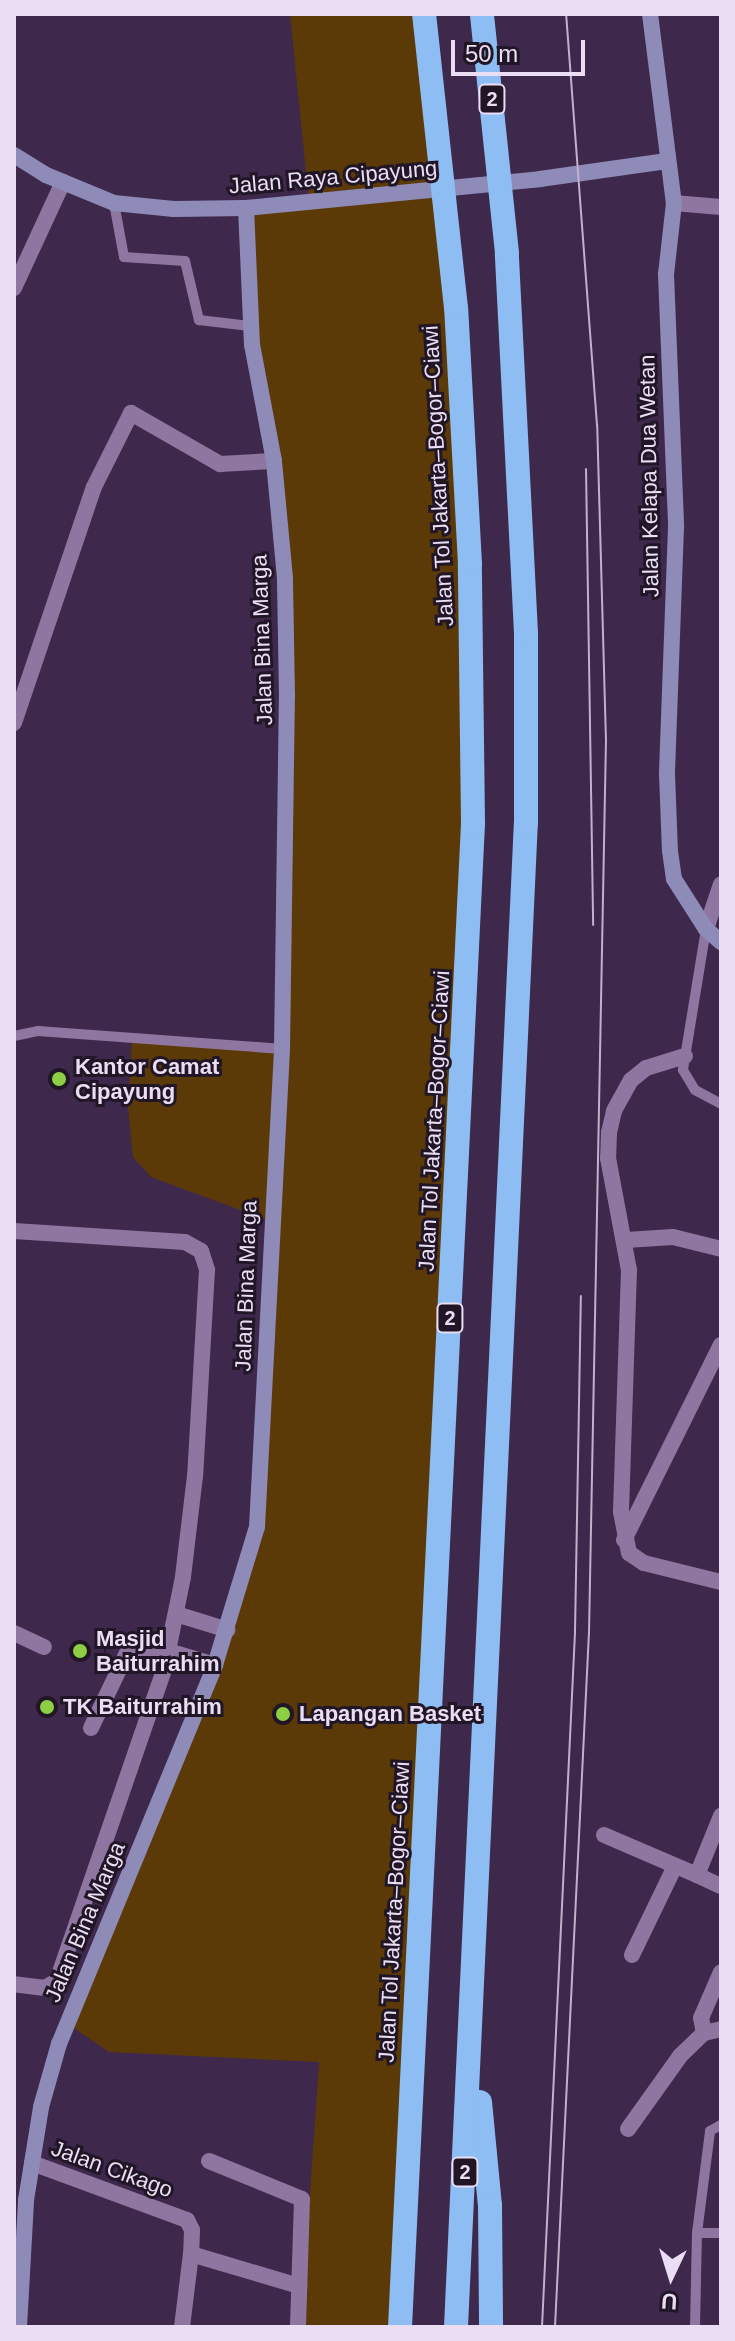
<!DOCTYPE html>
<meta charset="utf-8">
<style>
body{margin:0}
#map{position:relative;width:735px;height:2341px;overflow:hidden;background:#3e284c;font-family:Helvetica,sans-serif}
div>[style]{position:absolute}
.green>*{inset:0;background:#5c3a08}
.lane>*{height:10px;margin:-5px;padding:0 5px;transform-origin:5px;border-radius:5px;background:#8f76a0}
.street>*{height:16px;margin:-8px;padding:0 8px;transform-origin:8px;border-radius:8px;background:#8f76a0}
.secondary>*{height:16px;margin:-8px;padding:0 8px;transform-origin:8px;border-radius:8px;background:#8e8bb9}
.highway>*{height:24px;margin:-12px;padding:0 12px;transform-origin:12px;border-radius:12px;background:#8dbdf2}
.tram>*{height:2px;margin:-1px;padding:0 1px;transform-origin:1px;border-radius:1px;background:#c1b2cc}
.dots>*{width:22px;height:22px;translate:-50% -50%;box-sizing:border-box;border:4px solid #201626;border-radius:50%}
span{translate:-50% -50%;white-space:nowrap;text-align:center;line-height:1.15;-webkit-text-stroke:6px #201626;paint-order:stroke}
.shield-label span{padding:2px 6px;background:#201626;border:2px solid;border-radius:6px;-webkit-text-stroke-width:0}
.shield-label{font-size:20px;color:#eaddf4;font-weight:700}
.street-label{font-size:22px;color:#eaddf4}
.poi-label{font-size:22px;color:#eaddf4;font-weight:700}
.left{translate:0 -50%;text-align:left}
.frame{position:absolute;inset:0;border:16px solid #eaddf4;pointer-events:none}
.north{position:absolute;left:631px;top:2237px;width:80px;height:80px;-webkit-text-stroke:6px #201626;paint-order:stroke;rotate:184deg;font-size:22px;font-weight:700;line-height:32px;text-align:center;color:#eaddf4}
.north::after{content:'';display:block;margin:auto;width:28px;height:36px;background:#eaddf4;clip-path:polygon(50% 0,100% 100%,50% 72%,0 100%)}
.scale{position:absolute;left:451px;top:40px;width:134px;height:36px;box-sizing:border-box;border:4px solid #eaddf4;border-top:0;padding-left:10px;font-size:24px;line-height:28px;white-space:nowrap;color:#eaddf4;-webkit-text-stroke:6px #201626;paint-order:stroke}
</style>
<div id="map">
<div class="green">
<i style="clip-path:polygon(290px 14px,425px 14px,472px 632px,400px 2327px,301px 2327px,319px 2062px,109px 2052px,67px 2023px,228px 1630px,257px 1527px,270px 1221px,151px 1177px,133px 1157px,128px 1108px,132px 1039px,282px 1049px,285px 578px,250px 319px,246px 208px,309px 202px)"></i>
</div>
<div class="lane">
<i style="left:114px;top:203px;width:55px;rotate:79.5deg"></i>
<i style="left:124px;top:257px;width:61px;rotate:3.8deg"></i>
<i style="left:185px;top:261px;width:61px;rotate:76.7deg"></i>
<i style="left:199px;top:320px;width:51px;rotate:6.7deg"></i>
<i style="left:706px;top:929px;width:143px;rotate:99.3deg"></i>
<i style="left:683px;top:1070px;width:23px;rotate:59deg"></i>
<i style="left:695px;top:1090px;width:30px;rotate:28deg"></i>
<i style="left:14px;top:1036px;width:25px;rotate:-12deg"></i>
<i style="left:38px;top:1031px;width:245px;rotate:4.2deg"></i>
<i style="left:697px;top:2233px;width:24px"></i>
<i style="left:695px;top:2327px;width:94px;rotate:-88.8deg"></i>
<i style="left:697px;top:2233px;width:103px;rotate:-82.7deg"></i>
<i style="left:710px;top:2131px;width:13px;rotate:-29deg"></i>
</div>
<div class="street">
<i style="left:674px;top:203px;width:47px;rotate:4.9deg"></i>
<i style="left:14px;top:288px;width:117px;rotate:-65.2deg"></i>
<i style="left:14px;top:723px;width:249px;rotate:-71.3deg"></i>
<i style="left:94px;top:487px;width:83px;rotate:-63.4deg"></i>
<i style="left:131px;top:413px;width:103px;rotate:29.8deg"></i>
<i style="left:220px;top:464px;width:54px;rotate:-3.2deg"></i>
<i style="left:706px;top:929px;width:47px;rotate:-71.6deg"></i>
<i style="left:685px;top:1056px;width:41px;rotate:162.9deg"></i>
<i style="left:646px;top:1068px;width:19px;rotate:141deg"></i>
<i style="left:631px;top:1080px;width:35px;rotate:119deg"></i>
<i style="left:614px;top:1111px;width:23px;rotate:103deg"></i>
<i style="left:609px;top:1133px;width:25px;rotate:92deg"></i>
<i style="left:608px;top:1158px;width:114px;rotate:79.4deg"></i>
<i style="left:629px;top:1270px;width:242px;rotate:91.9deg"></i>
<i style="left:621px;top:1512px;width:42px;rotate:79deg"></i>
<i style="left:629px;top:1553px;width:18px;rotate:34deg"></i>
<i style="left:644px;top:1563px;width:79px;rotate:13.9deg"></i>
<i style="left:14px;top:1231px;width:171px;rotate:3.7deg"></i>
<i style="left:185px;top:1242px;width:18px;rotate:29deg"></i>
<i style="left:201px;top:1251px;width:20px;rotate:72deg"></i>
<i style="left:207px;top:1270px;width:206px;rotate:93.3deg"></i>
<i style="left:195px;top:1476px;width:102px;rotate:96.8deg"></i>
<i style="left:183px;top:1577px;width:95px;rotate:101.5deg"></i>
<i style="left:164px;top:1670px;width:329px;rotate:109deg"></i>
<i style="left:57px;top:1981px;width:14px;rotate:150deg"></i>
<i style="left:45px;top:1988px;width:31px;rotate:-173deg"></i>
<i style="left:626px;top:1240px;width:47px;rotate:-3.7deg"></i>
<i style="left:673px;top:1237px;width:49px;rotate:14deg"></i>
<i style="left:624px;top:1540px;width:218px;rotate:-63.6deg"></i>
<i style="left:176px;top:1614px;width:54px;rotate:17.1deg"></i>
<i style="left:14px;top:1633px;width:33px;rotate:25deg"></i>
<i style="left:91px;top:1728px;width:83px;rotate:-64.4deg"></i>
<i style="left:127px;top:1653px;width:41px;rotate:-2.8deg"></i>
<i style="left:168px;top:1651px;width:49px;rotate:16.6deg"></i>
<i style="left:604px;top:1835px;width:101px;rotate:23.3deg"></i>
<i style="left:697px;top:1875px;width:64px;rotate:-67.9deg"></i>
<i style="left:697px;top:1875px;width:26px;rotate:25deg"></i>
<i style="left:632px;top:1955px;width:99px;rotate:-64.2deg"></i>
<i style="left:704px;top:2033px;width:15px;rotate:-101deg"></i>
<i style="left:701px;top:2018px;width:50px;rotate:-66.5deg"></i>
<i style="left:628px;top:2129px;width:90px;rotate:-54.5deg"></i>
<i style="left:680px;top:2056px;width:33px;rotate:-44deg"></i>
<i style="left:704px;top:2033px;width:17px;rotate:-13deg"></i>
<i style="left:209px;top:2161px;width:100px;rotate:22.2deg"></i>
<i style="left:302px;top:2199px;width:128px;rotate:91.8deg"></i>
<i style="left:32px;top:2163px;width:165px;rotate:20.2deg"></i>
<i style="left:187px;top:2220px;width:11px;rotate:63deg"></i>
<i style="left:192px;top:2230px;width:24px;rotate:92deg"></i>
<i style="left:191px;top:2254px;width:113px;rotate:16.5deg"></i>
<i style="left:182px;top:2327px;width:74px;rotate:-83deg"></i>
</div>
<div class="secondary">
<i style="left:650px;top:14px;width:191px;rotate:82.8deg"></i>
<i style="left:674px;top:203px;width:71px;rotate:96.4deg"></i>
<i style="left:666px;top:274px;width:253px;rotate:87.7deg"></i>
<i style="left:676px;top:527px;width:247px;rotate:92.1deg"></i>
<i style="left:667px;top:774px;width:77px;rotate:87.8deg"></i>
<i style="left:670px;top:851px;width:28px;rotate:82deg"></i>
<i style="left:674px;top:879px;width:59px;rotate:57.4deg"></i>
<i style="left:706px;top:929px;width:20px;rotate:41deg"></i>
<i style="left:14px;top:155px;width:38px;rotate:32deg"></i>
<i style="left:46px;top:175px;width:74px;rotate:22.4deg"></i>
<i style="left:114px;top:203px;width:60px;rotate:5.7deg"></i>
<i style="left:174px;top:209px;width:72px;rotate:-0.8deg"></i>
<i style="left:246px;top:208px;width:295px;rotate:-5.6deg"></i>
<i style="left:540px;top:179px;width:128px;rotate:-8.1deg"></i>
<i style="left:19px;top:2327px;width:127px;rotate:-86.8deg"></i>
<i style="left:26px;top:2200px;width:94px;rotate:-80.8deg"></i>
<i style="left:41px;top:2107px;width:66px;rotate:-74.1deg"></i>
<i style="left:59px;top:2044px;width:410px;rotate:-67.6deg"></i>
<i style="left:215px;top:1665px;width:144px;rotate:-73.1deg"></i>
<i style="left:257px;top:1527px;width:479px;rotate:-87deg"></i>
<i style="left:282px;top:1049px;width:353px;rotate:-89.2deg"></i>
<i style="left:287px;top:696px;width:118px;rotate:-91deg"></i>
<i style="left:285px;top:578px;width:118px;rotate:-95.4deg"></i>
<i style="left:274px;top:461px;width:118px;rotate:-100.7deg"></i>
<i style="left:252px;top:345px;width:137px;rotate:-92.5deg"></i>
</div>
<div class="highway">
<i style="left:480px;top:2102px;width:103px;rotate:84.5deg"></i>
<i style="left:490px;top:2205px;width:122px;rotate:89.5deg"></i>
<i style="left:400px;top:2327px;width:1506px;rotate:-87.22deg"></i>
<i style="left:473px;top:823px;width:259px;rotate:-90.7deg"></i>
<i style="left:470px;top:564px;width:256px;rotate:-93.1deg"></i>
<i style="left:456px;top:308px;width:296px;rotate:-96.2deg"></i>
<i style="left:456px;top:2327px;width:1506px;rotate:-87.34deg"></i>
<i style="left:526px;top:823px;width:190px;rotate:-90deg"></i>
<i style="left:526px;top:633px;width:380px;rotate:-92.9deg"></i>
<i style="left:507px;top:253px;width:240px;rotate:-96deg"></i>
</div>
<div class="tram">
<i style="left:586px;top:469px;width:456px;rotate:89.1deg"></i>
<i style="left:542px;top:2327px;width:696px;rotate:-87.28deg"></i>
<i style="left:575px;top:1632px;width:336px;rotate:-89deg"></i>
<i style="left:555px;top:2327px;width:695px;rotate:-87.2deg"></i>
<i style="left:589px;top:1633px;width:892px;rotate:-88.91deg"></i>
<i style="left:606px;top:741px;width:316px;rotate:-91.6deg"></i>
<i style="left:597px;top:425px;width:412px;rotate:-94.3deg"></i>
</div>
<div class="dots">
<i style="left:59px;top:1079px;background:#8dce44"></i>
<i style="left:80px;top:1651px;background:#8dce44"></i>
<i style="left:47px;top:1707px;background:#8dce44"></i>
<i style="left:283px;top:1714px;background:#8dce44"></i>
</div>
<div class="shield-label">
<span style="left:492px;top:99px">2</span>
<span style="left:450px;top:1318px">2</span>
<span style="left:465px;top:2172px">2</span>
</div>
<div class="street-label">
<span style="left:333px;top:177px;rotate:-5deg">Jalan Raya Cipayung</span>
<span style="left:438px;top:476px;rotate:-93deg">Jalan Tol Jakarta–Bogor–Ciawi</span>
<span style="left:649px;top:476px;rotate:-91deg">Jalan Kelapa Dua Wetan</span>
<span style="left:262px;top:640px;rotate:-92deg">Jalan Bina Marga</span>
<span style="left:434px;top:1121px;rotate:-87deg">Jalan Tol Jakarta–Bogor–Ciawi</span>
<span style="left:246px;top:1286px;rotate:-88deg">Jalan Bina Marga</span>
<span style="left:394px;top:1912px;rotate:-87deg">Jalan Tol Jakarta–Bogor–Ciawi</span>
<span style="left:85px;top:1922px;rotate:-67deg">Jalan Bina Marga</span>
<span style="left:112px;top:2169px;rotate:20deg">Jalan Cikago</span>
</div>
<div class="poi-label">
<span class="left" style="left:75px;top:1079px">Kantor Camat<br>Cipayung</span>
<span class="left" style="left:96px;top:1651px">Masjid<br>Baiturrahim</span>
<span class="left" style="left:63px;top:1707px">TK Baiturrahim</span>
<span class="left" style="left:299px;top:1714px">Lapangan Basket</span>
</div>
<div class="frame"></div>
<div class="north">U</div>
<div class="scale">50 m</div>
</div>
